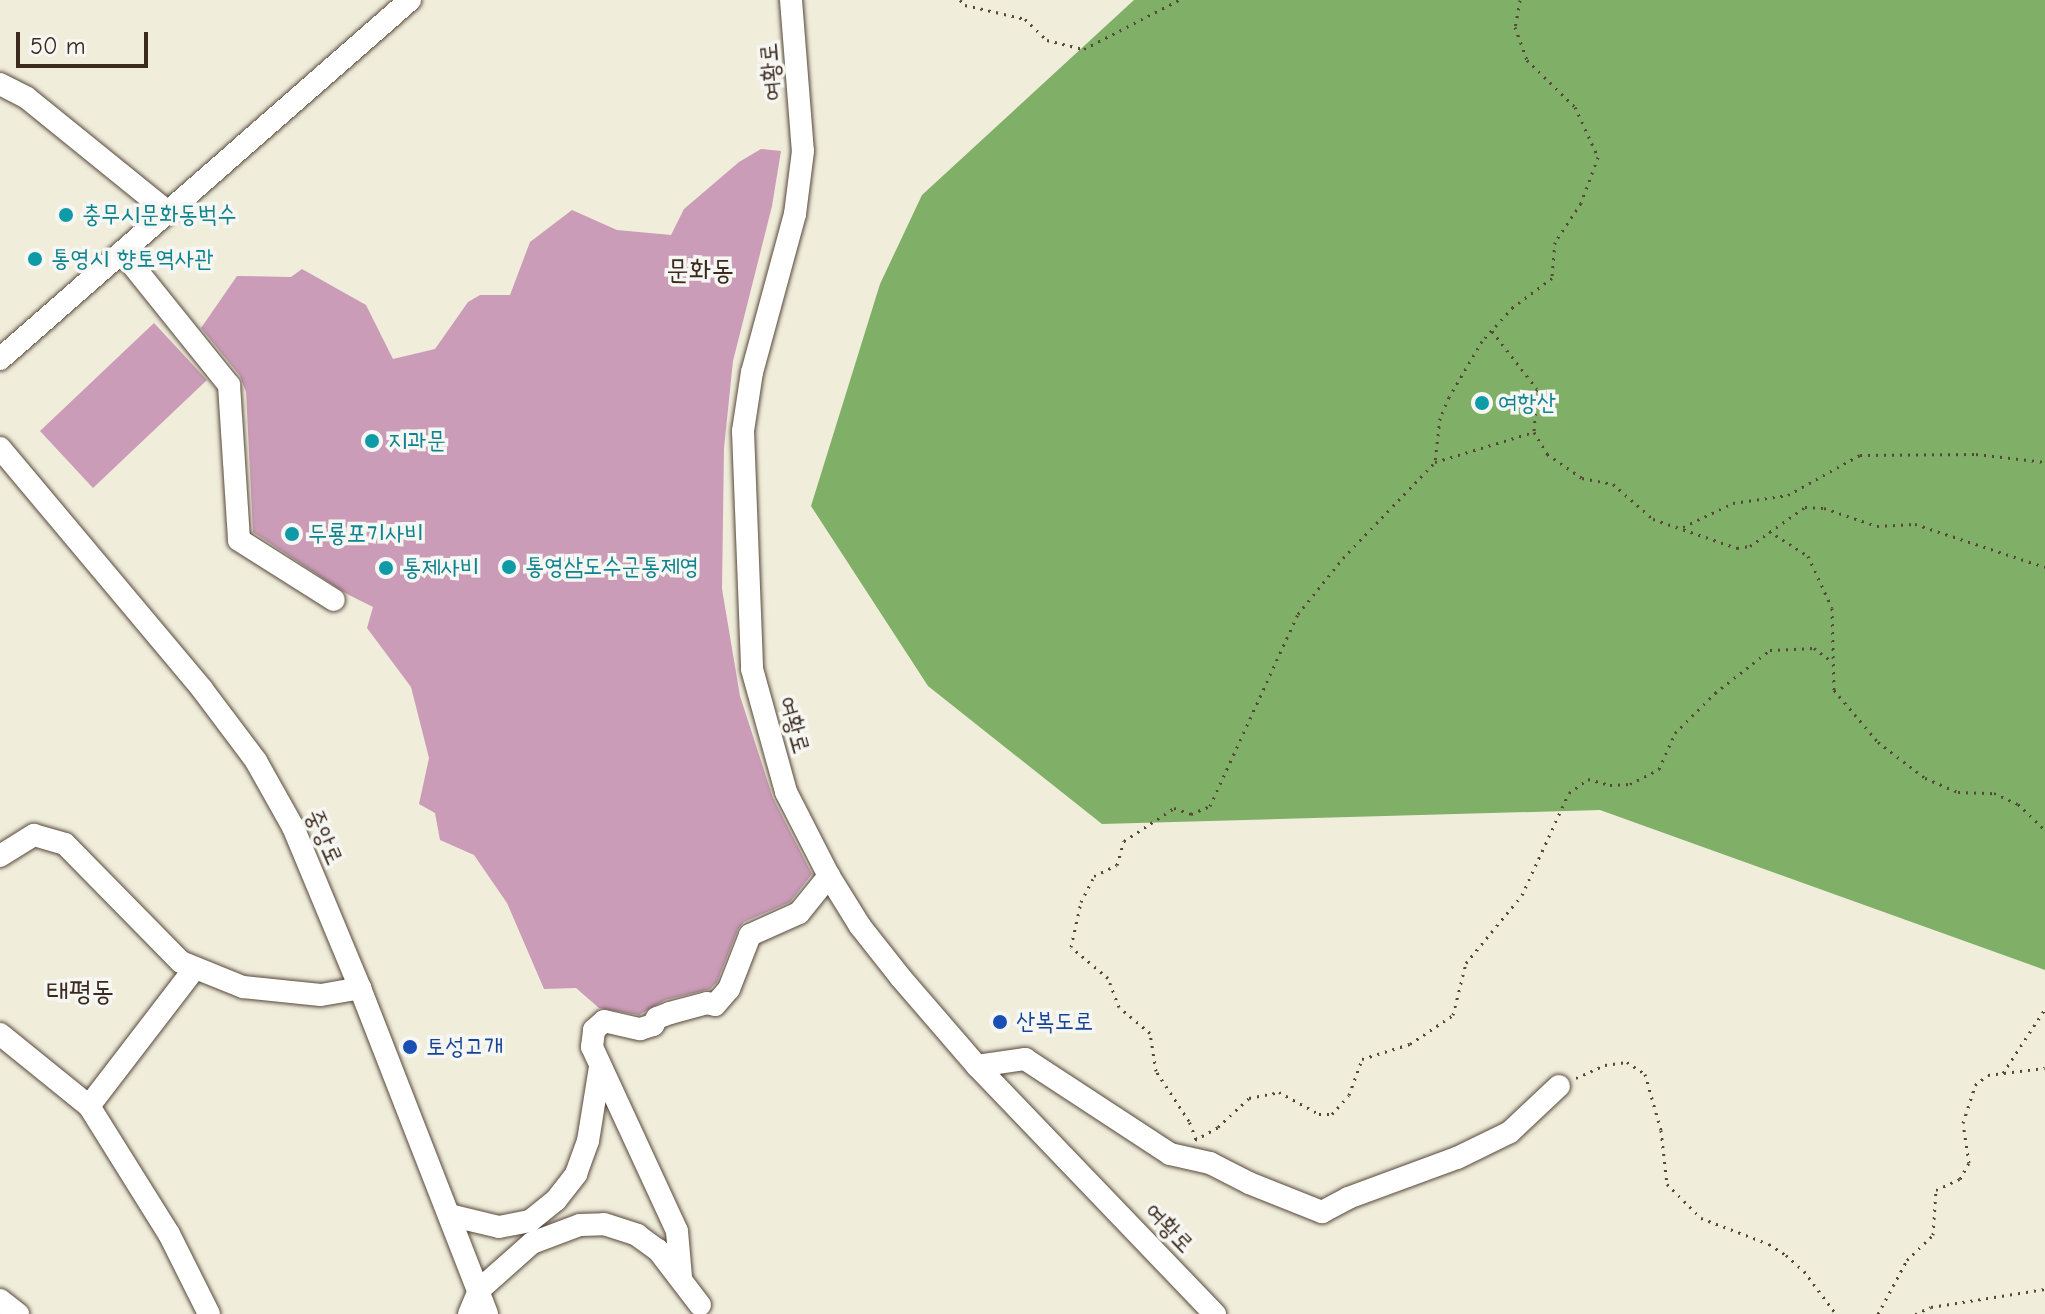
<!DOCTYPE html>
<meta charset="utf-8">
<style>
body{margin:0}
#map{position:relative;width:2045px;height:1314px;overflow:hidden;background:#f0eddb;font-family:"Comic Neue","Poor Story",sans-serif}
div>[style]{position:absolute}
.forest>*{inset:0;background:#80b068}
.building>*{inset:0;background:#ca9cb7}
.path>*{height:3px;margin-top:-1.5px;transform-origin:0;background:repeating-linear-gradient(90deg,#56473a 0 2px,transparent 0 8px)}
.roads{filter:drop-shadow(0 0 2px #56473a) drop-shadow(0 0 2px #56473a)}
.minor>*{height:22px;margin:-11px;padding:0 11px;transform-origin:11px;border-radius:11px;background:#fff}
.dots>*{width:22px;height:22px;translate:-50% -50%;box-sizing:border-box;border:4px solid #f6f6f2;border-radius:50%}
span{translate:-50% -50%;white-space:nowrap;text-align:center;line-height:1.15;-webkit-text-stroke:7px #f6f6f2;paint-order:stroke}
.street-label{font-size:24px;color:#3b2a1e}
.culture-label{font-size:24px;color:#0d838f}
.left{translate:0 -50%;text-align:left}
.transit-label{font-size:24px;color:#164399}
.quarter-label{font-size:28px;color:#3b2a1e}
.scale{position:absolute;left:16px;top:32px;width:132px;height:36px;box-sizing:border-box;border:4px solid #3b2a1e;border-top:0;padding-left:10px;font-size:24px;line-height:28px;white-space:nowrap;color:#3b2a1e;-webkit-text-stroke:6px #f6f6f2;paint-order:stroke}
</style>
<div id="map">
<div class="forest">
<i style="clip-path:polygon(1134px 0,2045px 0,2045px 970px,1600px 810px,1102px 824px,928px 686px,811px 506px,880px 284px,922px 195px)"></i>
</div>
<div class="building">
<i style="clip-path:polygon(761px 149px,781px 151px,772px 206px,733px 361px,724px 448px,722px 589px,740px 696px,773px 798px,812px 874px,790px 902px,744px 922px,738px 929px,717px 982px,710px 989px,665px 1000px,639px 1015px,599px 1008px,576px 988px,544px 989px,507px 903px,474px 855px,440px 840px,435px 813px,419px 804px,429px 758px,411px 687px,367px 628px,373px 607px,347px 594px,253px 532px,246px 392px,240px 376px,201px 328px,237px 276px,291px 277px,302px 269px,366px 305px,393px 359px,435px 349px,468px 302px,480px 295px,510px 295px,530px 242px,572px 210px,617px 230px,671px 235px,684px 209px,739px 162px)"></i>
<i style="clip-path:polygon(154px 323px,207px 380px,93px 488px,40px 431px)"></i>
</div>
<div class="path">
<i style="left:960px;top:0;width:7px;rotate:45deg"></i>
<i style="left:965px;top:5px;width:62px;rotate:13.1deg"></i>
<i style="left:1025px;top:19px;width:30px;rotate:44deg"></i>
<i style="left:1047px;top:40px;width:38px;rotate:14deg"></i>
<i style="left:1084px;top:49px;width:107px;rotate:-27.3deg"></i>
<i style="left:1520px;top:0;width:27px;rotate:100deg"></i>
<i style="left:1515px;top:27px;width:35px;rotate:70deg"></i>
<i style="left:1527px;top:60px;width:67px;rotate:44.4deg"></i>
<i style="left:1575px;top:107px;width:55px;rotate:65.3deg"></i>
<i style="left:1598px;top:157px;width:49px;rotate:110.3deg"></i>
<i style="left:1581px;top:203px;width:47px;rotate:123.7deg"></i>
<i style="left:1555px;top:242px;width:36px;rotate:95deg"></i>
<i style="left:1552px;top:278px;width:49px;rotate:143.4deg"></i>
<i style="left:1513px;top:307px;width:46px;rotate:132.4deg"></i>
<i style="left:1482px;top:341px;width:65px;rotate:120.5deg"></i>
<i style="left:1449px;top:397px;width:23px;rotate:113deg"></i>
<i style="left:1440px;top:418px;width:44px;rotate:96.5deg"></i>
<i style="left:1435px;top:462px;width:103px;rotate:-16.9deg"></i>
<i style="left:1492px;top:331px;width:73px;rotate:52.2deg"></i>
<i style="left:1537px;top:389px;width:43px;rotate:94deg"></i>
<i style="left:1534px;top:432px;width:26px;rotate:59deg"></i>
<i style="left:1547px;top:454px;width:42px;rotate:34.4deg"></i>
<i style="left:1582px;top:478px;width:32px;rotate:11deg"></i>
<i style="left:1613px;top:484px;width:53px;rotate:41.2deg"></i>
<i style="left:1653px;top:519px;width:89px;rotate:19deg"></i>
<i style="left:1737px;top:548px;width:13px;rotate:-9deg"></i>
<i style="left:1750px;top:546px;width:67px;rotate:-35.3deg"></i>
<i style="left:1805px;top:507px;width:19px;rotate:3deg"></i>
<i style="left:1824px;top:508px;width:56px;rotate:18.8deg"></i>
<i style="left:1877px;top:526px;width:38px;rotate:-3deg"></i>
<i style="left:1915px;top:524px;width:137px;rotate:18.3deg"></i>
<i style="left:1683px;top:527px;width:55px;rotate:-25.6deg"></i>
<i style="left:1733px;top:503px;width:56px;rotate:-8.3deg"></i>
<i style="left:1788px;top:495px;width:82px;rotate:-29.1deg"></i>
<i style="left:1860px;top:455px;width:116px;rotate:-0.5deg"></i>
<i style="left:1976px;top:454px;width:69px;rotate:6.6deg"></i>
<i style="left:1769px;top:531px;width:46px;rotate:32.7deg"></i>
<i style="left:1808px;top:556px;width:57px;rotate:65.2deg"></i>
<i style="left:1832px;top:608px;width:82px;rotate:88.6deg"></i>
<i style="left:1834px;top:690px;width:68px;rotate:49.8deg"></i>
<i style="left:1878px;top:742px;width:59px;rotate:37.5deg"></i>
<i style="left:1925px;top:778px;width:36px;rotate:23deg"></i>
<i style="left:1958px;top:792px;width:36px;rotate:2deg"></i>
<i style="left:1994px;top:793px;width:26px;rotate:25deg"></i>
<i style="left:2018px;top:804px;width:37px;rotate:44deg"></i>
<i style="left:2003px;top:1073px;width:77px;rotate:-56.7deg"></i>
<i style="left:1576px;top:1078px;width:32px;rotate:-24deg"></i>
<i style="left:1605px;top:1065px;width:22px;rotate:-8deg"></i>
<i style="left:1627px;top:1062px;width:22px;rotate:34deg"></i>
<i style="left:1645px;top:1074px;width:58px;rotate:74.1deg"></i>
<i style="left:1661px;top:1130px;width:54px;rotate:83.7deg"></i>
<i style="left:1667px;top:1184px;width:48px;rotate:45deg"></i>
<i style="left:1701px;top:1218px;width:73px;rotate:20.9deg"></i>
<i style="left:1769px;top:1244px;width:20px;rotate:33deg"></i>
<i style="left:1786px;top:1255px;width:24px;rotate:42deg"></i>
<i style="left:1804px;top:1271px;width:54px;rotate:53.3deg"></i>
<i style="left:1196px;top:1139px;width:19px;rotate:-111deg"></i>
<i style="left:1189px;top:1121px;width:60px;rotate:-123.4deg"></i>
<i style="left:1156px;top:1071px;width:38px;rotate:-99deg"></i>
<i style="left:1150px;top:1033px;width:40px;rotate:-140deg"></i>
<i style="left:1119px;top:1007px;width:31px;rotate:-111deg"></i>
<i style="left:1108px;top:978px;width:48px;rotate:-140deg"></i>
<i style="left:1071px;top:947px;width:46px;rotate:-77.5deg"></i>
<i style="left:1081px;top:902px;width:29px;rotate:-63deg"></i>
<i style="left:1094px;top:876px;width:25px;rotate:-26deg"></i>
<i style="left:1117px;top:865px;width:25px;rotate:-74deg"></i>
<i style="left:1124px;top:841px;width:60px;rotate:-33.4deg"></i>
<i style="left:1174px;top:808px;width:18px;rotate:19deg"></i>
<i style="left:1191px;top:814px;width:21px;rotate:-23deg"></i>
<i style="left:1210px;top:806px;width:211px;rotate:-65.4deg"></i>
<i style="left:1298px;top:614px;width:72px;rotate:-51.2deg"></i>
<i style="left:1343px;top:558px;width:133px;rotate:-46.2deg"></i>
<i style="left:1195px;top:1140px;width:26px;rotate:-29deg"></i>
<i style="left:1218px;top:1127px;width:42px;rotate:-43.1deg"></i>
<i style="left:1249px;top:1098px;width:31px;rotate:-11deg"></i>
<i style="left:1279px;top:1092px;width:46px;rotate:28.8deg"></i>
<i style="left:1319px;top:1114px;width:13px"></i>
<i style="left:1332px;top:1114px;width:25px;rotate:-48deg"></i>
<i style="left:1349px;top:1095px;width:38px;rotate:-70deg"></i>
<i style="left:1362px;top:1059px;width:50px;rotate:-17.4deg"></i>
<i style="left:1410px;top:1044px;width:52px;rotate:-34deg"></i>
<i style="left:1453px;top:1015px;width:54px;rotate:-76deg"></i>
<i style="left:1466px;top:963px;width:88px;rotate:-50.5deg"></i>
<i style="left:1522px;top:895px;width:112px;rotate:-65.3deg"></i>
<i style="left:1569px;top:793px;width:24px;rotate:-36deg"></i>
<i style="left:1588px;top:779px;width:23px;rotate:15deg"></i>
<i style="left:1610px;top:785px;width:20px;rotate:-3deg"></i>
<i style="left:1630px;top:784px;width:33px;rotate:-27deg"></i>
<i style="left:1659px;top:769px;width:39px;rotate:-66deg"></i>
<i style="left:1675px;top:733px;width:57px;rotate:-45deg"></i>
<i style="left:1715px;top:693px;width:70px;rotate:-38deg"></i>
<i style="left:1770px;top:650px;width:44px;rotate:-2.6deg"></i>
<i style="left:1814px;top:648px;width:21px;rotate:37deg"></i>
<i style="left:1878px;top:1314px;width:61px;rotate:-61.8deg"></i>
<i style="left:1907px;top:1260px;width:36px;rotate:-44deg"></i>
<i style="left:1933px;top:1235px;width:45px;rotate:-86.2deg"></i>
<i style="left:1936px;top:1190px;width:26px;rotate:-25deg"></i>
<i style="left:1960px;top:1179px;width:18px;rotate:-61deg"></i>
<i style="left:1969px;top:1163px;width:40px;rotate:-98.5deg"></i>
<i style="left:1963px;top:1123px;width:40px;rotate:-72deg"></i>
<i style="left:1975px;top:1085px;width:16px;rotate:-38deg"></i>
<i style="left:1988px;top:1075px;width:57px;rotate:-7deg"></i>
<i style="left:1915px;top:1314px;width:17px;rotate:-24deg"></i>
<i style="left:1931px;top:1307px;width:115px;rotate:-9deg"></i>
</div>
<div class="roads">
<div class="minor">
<i style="left:791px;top:0;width:151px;rotate:85.5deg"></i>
<i style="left:803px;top:151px;width:64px;rotate:97.2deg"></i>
<i style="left:795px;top:214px;width:164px;rotate:105.2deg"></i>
<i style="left:752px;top:372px;width:60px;rotate:98.7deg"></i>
<i style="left:743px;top:431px;width:238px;rotate:87.8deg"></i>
<i style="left:752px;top:669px;width:128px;rotate:74.5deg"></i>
<i style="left:786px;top:792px;width:94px;rotate:62.9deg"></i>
<i style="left:829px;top:876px;width:59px;rotate:58.2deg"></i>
<i style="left:860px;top:926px;width:66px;rotate:51.7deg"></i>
<i style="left:901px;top:978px;width:116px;rotate:49.2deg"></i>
<i style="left:977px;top:1066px;width:344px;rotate:46.2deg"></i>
<i style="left:0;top:84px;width:30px;rotate:27deg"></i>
<i style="left:27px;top:98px;width:181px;rotate:39deg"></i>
<i style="left:122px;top:252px;width:171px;rotate:51.2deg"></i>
<i style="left:229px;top:385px;width:155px;rotate:86.3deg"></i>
<i style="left:239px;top:540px;width:112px;rotate:32.3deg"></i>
<i style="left:0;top:359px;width:545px;rotate:-41.21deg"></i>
<i style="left:0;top:448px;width:314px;rotate:50deg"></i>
<i style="left:202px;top:689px;width:90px;rotate:53.1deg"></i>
<i style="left:256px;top:761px;width:76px;rotate:60.7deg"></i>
<i style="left:293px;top:827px;width:174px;rotate:67.4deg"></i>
<i style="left:360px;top:988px;width:350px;rotate:68.7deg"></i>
<i style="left:0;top:856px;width:40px;rotate:-32deg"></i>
<i style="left:34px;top:835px;width:32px;rotate:16deg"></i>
<i style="left:65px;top:844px;width:165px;rotate:45.5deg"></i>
<i style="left:181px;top:962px;width:67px;rotate:22deg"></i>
<i style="left:243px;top:987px;width:78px;rotate:5.9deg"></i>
<i style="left:321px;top:995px;width:40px;rotate:-10deg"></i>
<i style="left:0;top:1034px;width:114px;rotate:39deg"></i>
<i style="left:89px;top:1106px;width:151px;rotate:58deg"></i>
<i style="left:169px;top:1234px;width:89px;rotate:63.4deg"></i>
<i style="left:977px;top:1066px;width:49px;rotate:-8.3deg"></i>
<i style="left:1025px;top:1059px;width:173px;rotate:33.2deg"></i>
<i style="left:1170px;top:1154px;width:41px;rotate:12.7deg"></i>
<i style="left:1210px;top:1163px;width:44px;rotate:27.1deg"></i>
<i style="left:1249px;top:1183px;width:79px;rotate:21.7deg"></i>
<i style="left:1322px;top:1212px;width:30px;rotate:-28deg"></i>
<i style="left:1348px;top:1198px;width:116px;rotate:-20.2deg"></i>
<i style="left:1457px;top:1158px;width:59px;rotate:-26.1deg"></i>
<i style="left:1510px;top:1132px;width:67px;rotate:-43.2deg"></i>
<i style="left:89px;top:1106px;width:174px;rotate:-52.5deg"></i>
<i style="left:449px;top:1215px;width:51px;rotate:13.5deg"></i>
<i style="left:499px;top:1227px;width:32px;rotate:-11deg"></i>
<i style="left:530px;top:1221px;width:33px;rotate:-39deg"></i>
<i style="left:556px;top:1200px;width:33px;rotate:-52deg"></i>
<i style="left:576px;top:1174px;width:35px;rotate:-70deg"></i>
<i style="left:588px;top:1141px;width:75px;rotate:-80.8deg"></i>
<i style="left:681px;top:1277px;width:46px;rotate:-95deg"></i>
<i style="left:677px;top:1231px;width:203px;rotate:-114.8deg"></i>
<i style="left:592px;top:1047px;width:17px;rotate:-83deg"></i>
<i style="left:594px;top:1030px;width:13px;rotate:-42deg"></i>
<i style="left:604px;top:1021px;width:37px;rotate:13deg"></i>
<i style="left:640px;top:1029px;width:14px;rotate:-17deg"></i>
<i style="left:653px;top:1025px;width:8px;rotate:-60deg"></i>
<i style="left:657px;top:1018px;width:14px;rotate:-21deg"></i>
<i style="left:670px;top:1013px;width:38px;rotate:-15deg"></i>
<i style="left:707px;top:1003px;width:8px;rotate:14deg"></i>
<i style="left:715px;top:1005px;width:21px;rotate:-49deg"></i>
<i style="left:729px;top:989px;width:58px;rotate:-68.7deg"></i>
<i style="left:750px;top:935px;width:54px;rotate:-24.2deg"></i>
<i style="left:799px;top:913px;width:48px;rotate:-51deg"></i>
<i style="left:0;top:1300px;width:23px;rotate:38deg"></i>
<i style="left:469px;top:1314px;width:26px;rotate:-67deg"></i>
<i style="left:479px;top:1290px;width:71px;rotate:-41.6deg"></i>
<i style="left:532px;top:1243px;width:51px;rotate:-20.6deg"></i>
<i style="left:580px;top:1225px;width:24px;rotate:-2deg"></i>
<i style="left:604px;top:1224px;width:35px;rotate:18deg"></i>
<i style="left:637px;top:1235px;width:26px;rotate:36deg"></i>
<i style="left:658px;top:1250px;width:69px;rotate:52.6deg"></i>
</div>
</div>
<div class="dots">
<i style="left:66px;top:215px;background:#0f9aa8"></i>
<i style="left:35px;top:259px;background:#0f9aa8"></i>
<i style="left:1482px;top:403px;background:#0f9aa8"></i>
<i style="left:372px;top:441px;background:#0f9aa8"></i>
<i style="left:292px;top:534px;background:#0f9aa8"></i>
<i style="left:509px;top:567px;background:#0f9aa8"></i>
<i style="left:386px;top:568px;background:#0f9aa8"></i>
<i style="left:1000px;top:1022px;background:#1a4fb4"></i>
<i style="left:410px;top:1047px;background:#1a4fb4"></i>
</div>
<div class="street-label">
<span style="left:771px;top:72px;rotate:-95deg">여황로</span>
<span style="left:794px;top:725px;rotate:74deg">여황로</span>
<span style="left:324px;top:837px;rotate:66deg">중앙로</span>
<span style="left:1169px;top:1228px;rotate:46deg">여황로</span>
</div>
<div class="culture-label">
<span class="left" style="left:82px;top:215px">충무시문화동벅수</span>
<span class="left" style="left:51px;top:259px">통영시 향토역사관</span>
<span class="left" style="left:1498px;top:403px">여항산</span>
<span class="left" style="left:388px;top:441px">지과문</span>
<span class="left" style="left:308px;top:534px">두룡포기사비</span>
<span class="left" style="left:525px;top:567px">통영삼도수군통제영</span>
<span class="left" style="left:402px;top:568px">통제사비</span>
</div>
<div class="transit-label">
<span class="left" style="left:1016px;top:1022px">산복도로</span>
<span class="left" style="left:426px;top:1047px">토성고개</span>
</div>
<div class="quarter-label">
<span style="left:700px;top:270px">문화동</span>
<span style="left:80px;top:991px">태평동</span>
</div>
<div class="scale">50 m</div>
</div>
